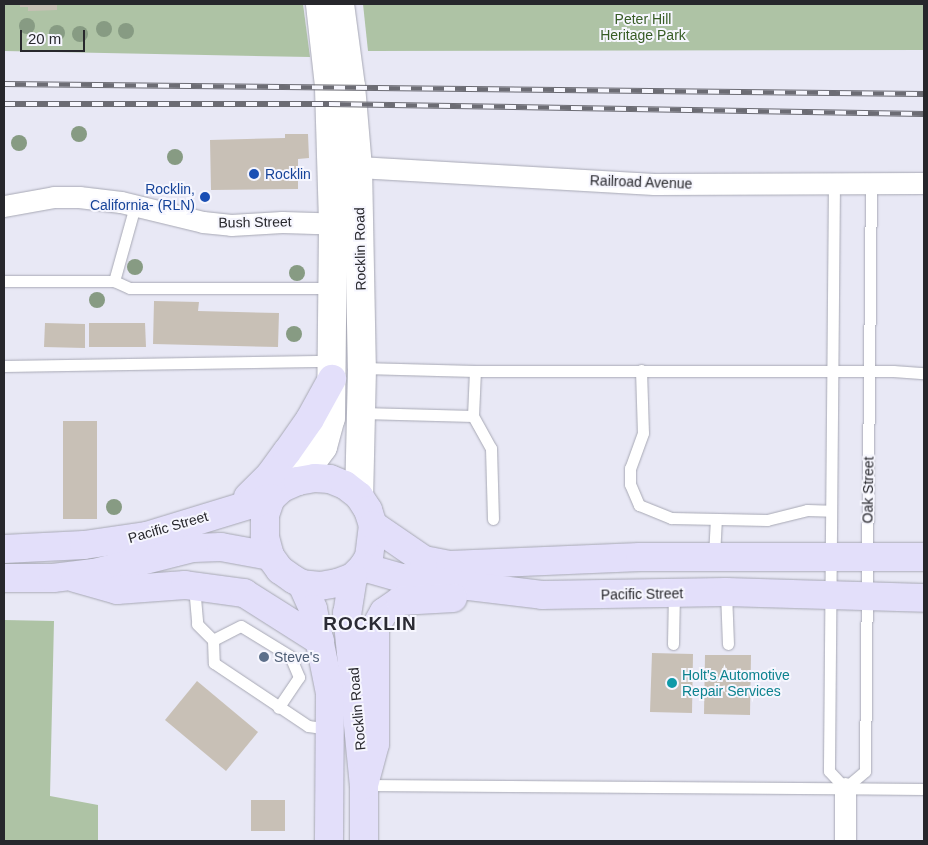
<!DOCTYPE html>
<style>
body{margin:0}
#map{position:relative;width:928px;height:845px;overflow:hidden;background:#e8e8f5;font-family:Helvetica,sans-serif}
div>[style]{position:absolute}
.green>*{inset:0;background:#aec3a5}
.building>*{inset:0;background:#c8c0b6}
.roads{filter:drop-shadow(0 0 1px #a7a8b4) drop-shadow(0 0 1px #a7a8b4)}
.service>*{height:11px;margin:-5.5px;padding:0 5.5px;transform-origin:5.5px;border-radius:5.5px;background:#fff}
.minor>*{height:21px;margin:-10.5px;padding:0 10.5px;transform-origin:10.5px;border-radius:10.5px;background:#fff}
.tertiary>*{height:28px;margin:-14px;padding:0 14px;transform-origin:14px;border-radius:14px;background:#fff}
.secondary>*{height:28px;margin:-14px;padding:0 14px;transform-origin:14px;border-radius:14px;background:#e3dffa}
.rail>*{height:5.5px;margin-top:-2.75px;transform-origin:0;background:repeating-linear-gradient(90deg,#f6f6fe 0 11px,#6c6c74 0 22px);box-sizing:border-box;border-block:1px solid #6c6c74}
.trees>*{width:16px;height:16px;margin:-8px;border-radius:50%;background:#879b83}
.dots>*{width:14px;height:14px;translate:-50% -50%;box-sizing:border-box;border:2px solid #f6f6fe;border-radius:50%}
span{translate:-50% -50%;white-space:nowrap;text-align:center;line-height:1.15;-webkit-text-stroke:4px #f6f6fe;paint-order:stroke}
.park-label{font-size:14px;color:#375c25}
.transit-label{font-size:14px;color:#164399}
.left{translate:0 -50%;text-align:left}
.right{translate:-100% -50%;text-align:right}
.street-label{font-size:14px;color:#27272c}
.service-label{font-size:14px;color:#4e5e75}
.culture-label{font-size:14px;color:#0d838f}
.district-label{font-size:19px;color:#2b2b34;font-weight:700;letter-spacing:1px}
.frame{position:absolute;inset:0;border:5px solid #27272c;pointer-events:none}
.scale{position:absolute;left:20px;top:30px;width:65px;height:22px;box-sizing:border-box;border:2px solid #27272c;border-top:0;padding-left:6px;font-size:15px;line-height:18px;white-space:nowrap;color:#27272c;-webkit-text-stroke:4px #f6f6fe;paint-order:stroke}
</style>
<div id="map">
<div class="green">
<i style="clip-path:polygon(4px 4px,303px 4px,310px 57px,4px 51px)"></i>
<i style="clip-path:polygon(363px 4px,924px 4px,924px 50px,368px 51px)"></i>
<i style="clip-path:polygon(4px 620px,54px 621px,50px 796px,98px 805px,98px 841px,4px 841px)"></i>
</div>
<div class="building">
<i style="clip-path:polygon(20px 4px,57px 4px,57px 10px,28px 11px,28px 7px,20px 7px)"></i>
<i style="clip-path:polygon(285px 134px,308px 134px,309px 158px,298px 159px,298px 189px,211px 190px,210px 140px,285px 138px)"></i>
<i style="clip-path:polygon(154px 301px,199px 302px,198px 311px,279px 313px,278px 347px,153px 344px)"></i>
<i style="clip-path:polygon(45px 323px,85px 324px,85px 348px,44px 347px)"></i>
<i style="clip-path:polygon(89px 323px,145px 323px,146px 347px,89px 347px)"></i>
<i style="clip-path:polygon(63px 421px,97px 421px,97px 519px,63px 519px)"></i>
<i style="clip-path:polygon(652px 653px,693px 654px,692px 713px,650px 712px)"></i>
<i style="clip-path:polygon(705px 655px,751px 655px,750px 715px,704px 714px)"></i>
<i style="clip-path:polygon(197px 681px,258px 732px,226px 771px,165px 720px)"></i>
<i style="clip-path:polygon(251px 800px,285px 800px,285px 831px,251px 831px)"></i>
</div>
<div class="roads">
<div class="service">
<i style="left:834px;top:181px;width:590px;rotate:90.49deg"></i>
<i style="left:829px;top:771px;width:23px;rotate:47deg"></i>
<i style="left:845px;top:788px;width:26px;rotate:-40deg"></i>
<i style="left:865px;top:771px;width:589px;rotate:-89.42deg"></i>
<i style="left:135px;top:206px;width:78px;rotate:105.6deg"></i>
<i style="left:114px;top:281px;width:17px;rotate:24deg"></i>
<i style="left:130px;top:288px;width:202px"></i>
<i style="left:4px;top:281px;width:110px"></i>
<i style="left:4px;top:366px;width:328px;rotate:-0.9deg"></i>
<i style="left:362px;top:368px;width:113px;rotate:1.5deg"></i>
<i style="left:475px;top:371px;width:418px"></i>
<i style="left:893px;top:371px;width:31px;rotate:4deg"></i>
<i style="left:641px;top:370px;width:63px;rotate:88.2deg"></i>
<i style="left:643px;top:433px;width:37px;rotate:110deg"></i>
<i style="left:630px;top:468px;width:16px;rotate:90deg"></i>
<i style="left:630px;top:484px;width:23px;rotate:67deg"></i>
<i style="left:639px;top:505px;width:35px;rotate:22deg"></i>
<i style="left:671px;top:518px;width:96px;rotate:1.2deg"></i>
<i style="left:767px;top:520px;width:41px;rotate:-14deg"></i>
<i style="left:807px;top:510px;width:24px;rotate:2deg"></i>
<i style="left:362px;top:413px;width:111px;rotate:1.5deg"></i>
<i style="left:473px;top:416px;width:45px;rotate:-87.5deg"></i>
<i style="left:473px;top:416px;width:37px;rotate:61deg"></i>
<i style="left:491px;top:448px;width:71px;rotate:88.4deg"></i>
<i style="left:714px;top:556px;width:37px;rotate:-87deg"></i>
<i style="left:194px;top:586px;width:38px;rotate:85deg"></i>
<i style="left:197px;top:624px;width:23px;rotate:45deg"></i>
<i style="left:213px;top:640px;width:23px;rotate:88deg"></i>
<i style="left:214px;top:663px;width:113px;rotate:33.8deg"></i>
<i style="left:308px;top:726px;width:22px;rotate:8deg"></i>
<i style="left:726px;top:592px;width:52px;rotate:87.8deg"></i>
<i style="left:213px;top:640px;width:31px;rotate:-27deg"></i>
<i style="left:241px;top:626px;width:57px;rotate:31.5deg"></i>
<i style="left:290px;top:656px;width:23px;rotate:67deg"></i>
<i style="left:299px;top:677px;width:37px;rotate:124deg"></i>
<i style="left:673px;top:644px;width:50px;rotate:-88.9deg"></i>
<i style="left:364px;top:785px;width:560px;rotate:0.41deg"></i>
</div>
<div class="minor">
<i style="left:358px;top:167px;width:296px;rotate:3.3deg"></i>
<i style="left:654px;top:184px;width:270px;rotate:-0.2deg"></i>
<i style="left:4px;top:206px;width:51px;rotate:-10.2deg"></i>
<i style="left:54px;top:197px;width:25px"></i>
<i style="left:79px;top:197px;width:42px;rotate:6.8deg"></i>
<i style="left:121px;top:202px;width:84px;rotate:13.7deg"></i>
<i style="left:203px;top:222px;width:28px;rotate:6deg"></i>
<i style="left:231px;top:225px;width:51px;rotate:-3.4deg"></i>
<i style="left:282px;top:222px;width:65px;rotate:1.8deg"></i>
<i style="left:845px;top:788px;width:53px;rotate:90deg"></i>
</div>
<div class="tertiary">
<i style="left:340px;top:4px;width:83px;rotate:82.4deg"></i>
<i style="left:351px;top:86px;width:81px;rotate:85.1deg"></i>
<i style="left:358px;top:167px;width:201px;rotate:88.9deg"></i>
<i style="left:362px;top:368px;width:128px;rotate:91.3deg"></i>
<i style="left:298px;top:481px;width:42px;rotate:-53.7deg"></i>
<i style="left:323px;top:447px;width:30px;rotate:-75deg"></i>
<i style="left:331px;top:418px;width:195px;rotate:-89.4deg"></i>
<i style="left:333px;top:223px;width:137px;rotate:-91.7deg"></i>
<i style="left:329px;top:86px;width:82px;rotate:-96.3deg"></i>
</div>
<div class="secondary">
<i style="left:315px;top:478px;width:15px;rotate:4deg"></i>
<i style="left:330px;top:479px;width:16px;rotate:22deg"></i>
<i style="left:345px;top:485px;width:18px;rotate:38deg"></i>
<i style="left:359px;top:496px;width:17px;rotate:57deg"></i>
<i style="left:368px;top:510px;width:16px;rotate:72deg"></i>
<i style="left:373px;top:525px;width:32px;rotate:97deg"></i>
<i style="left:369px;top:557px;width:12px;rotate:121deg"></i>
<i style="left:363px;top:567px;width:14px;rotate:135deg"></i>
<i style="left:353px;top:577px;width:17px;rotate:159deg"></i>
<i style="left:337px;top:583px;width:17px;rotate:170deg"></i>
<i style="left:320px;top:586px;width:18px;rotate:-174deg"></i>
<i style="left:302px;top:584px;width:10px;rotate:-151deg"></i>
<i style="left:293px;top:579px;width:16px;rotate:-145deg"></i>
<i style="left:280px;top:570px;width:17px;rotate:-126deg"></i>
<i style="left:270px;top:556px;width:20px;rotate:-105deg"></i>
<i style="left:265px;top:537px;width:22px;rotate:-90deg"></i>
<i style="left:265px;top:515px;width:18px;rotate:-71deg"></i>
<i style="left:271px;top:498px;width:15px;rotate:-42deg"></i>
<i style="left:282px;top:488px;width:17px;rotate:-24deg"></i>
<i style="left:298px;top:481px;width:17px;rotate:-10deg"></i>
<i style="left:248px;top:497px;width:31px;rotate:-45deg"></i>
<i style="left:270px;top:475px;width:29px;rotate:-54deg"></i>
<i style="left:287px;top:452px;width:40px;rotate:-55.1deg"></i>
<i style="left:310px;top:419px;width:46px;rotate:-61.2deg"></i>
<i style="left:373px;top:525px;width:62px;rotate:34.5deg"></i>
<i style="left:424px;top:560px;width:26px;rotate:11deg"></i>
<i style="left:450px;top:565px;width:190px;rotate:-2.4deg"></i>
<i style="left:640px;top:557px;width:284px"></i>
<i style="left:4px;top:549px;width:80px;rotate:-2.9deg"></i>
<i style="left:84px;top:545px;width:64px;rotate:-8.1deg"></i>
<i style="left:147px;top:536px;width:130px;rotate:-17deg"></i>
<i style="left:363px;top:567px;width:41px;rotate:15.8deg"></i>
<i style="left:402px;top:578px;width:141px;rotate:6.9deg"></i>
<i style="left:542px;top:595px;width:184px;rotate:-0.9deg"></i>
<i style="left:726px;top:592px;width:198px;rotate:1.7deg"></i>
<i style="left:353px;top:577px;width:36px;rotate:99deg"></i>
<i style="left:347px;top:613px;width:173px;rotate:84.4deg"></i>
<i style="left:364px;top:785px;width:56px;rotate:90deg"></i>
<i style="left:4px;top:578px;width:49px"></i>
<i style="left:53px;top:578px;width:41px;rotate:-7deg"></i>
<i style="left:94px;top:573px;width:102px;rotate:-14.2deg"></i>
<i style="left:193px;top:548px;width:28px;rotate:-2deg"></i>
<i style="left:221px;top:547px;width:50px;rotate:10.4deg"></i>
<i style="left:75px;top:578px;width:44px;rotate:15.9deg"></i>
<i style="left:117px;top:590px;width:68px;rotate:-4.2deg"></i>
<i style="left:185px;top:585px;width:60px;rotate:7.7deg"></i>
<i style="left:244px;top:593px;width:90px;rotate:32.3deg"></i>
<i style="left:302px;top:584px;width:27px;rotate:66deg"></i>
<i style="left:313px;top:609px;width:86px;rotate:78.6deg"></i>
<i style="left:330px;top:693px;width:148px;rotate:90.4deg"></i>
<i style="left:364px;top:785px;width:42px;rotate:-75deg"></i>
<i style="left:375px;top:744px;width:116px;rotate:-90deg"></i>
<i style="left:375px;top:628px;width:18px;rotate:-61deg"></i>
<i style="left:384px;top:612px;width:19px;rotate:-35deg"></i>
<i style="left:400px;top:601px;width:53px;rotate:-3.2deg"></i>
</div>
</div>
<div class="rail">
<i style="left:4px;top:84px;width:920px;rotate:0.62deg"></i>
<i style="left:4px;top:104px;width:325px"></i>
<i style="left:329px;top:104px;width:595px;rotate:0.96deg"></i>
</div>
<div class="trees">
<i style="left:27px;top:26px"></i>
<i style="left:104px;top:29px"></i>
<i style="left:126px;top:31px"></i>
<i style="left:57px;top:33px"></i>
<i style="left:80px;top:34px"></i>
<i style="left:79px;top:134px"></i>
<i style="left:19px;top:143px"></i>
<i style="left:175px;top:157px"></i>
<i style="left:135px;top:267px"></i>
<i style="left:297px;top:273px"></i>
<i style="left:97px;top:300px"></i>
<i style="left:294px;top:334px"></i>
<i style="left:114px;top:507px"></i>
</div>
<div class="dots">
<i style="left:254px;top:174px;background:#1a4fb4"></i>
<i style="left:205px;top:197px;background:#1a4fb4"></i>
<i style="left:264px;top:657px;background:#5c6f8a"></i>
<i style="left:672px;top:683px;background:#0f9aa8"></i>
</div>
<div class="park-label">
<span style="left:643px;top:27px">Peter Hill<br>Heritage Park</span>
</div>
<div class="transit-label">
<span class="left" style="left:265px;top:174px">Rocklin</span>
<span class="right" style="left:195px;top:197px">Rocklin,<br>California- (RLN)</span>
</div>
<div class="street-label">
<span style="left:641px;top:182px;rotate:2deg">Railroad Avenue</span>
<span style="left:255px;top:222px;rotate:-1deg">Bush Street</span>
<span style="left:360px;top:249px;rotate:-91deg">Rocklin Road</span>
<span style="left:868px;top:490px;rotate:-89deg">Oak Street</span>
<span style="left:168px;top:527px;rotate:-16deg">Pacific Street</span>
<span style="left:642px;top:594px;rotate:-1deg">Pacific Street</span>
<span style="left:357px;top:709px;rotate:-95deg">Rocklin Road</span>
</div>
<div class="service-label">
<span class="left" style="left:274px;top:657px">Steve's</span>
</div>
<div class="culture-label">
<span class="left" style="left:682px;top:683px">Holt's Automotive<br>Repair Services</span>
</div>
<div class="district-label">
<span style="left:370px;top:624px">ROCKLIN</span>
</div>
<div class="frame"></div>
<div class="scale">20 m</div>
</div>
